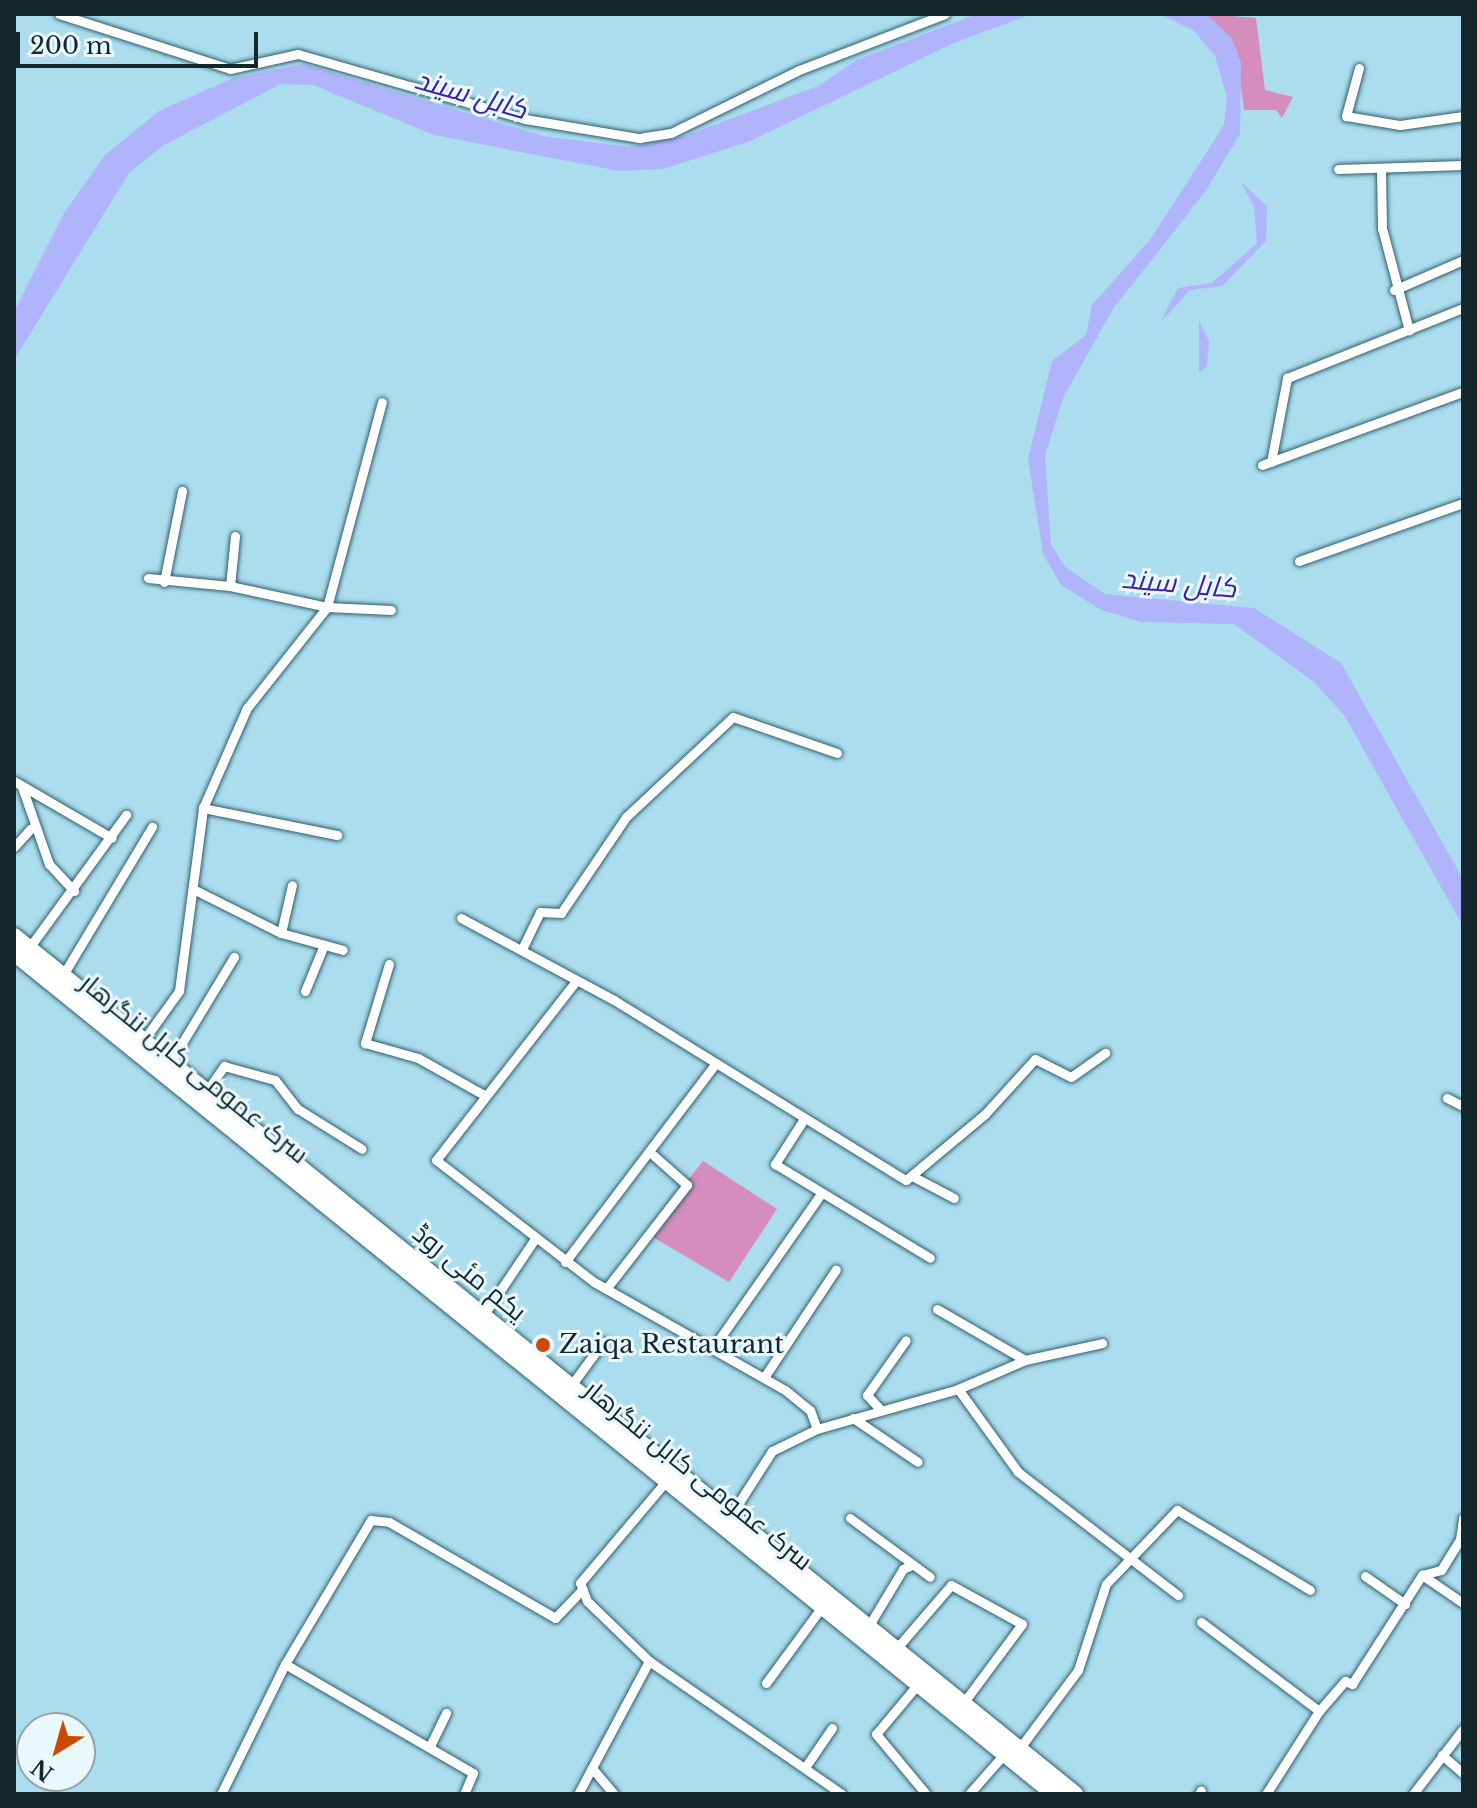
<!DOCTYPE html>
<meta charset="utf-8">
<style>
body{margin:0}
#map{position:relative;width:1477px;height:1808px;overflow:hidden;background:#abddee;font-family:"Libre Baskerville",Cairo,serif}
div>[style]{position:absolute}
.green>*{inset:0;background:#d48dbc}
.water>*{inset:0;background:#b0b5fb}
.roads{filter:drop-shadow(0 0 2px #305f6d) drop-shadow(0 0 2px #305f6d)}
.street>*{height:9px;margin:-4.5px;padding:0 4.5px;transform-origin:4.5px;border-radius:4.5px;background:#fff}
.highway>*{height:16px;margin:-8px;padding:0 8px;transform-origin:8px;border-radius:8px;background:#fff}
.dots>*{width:22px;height:22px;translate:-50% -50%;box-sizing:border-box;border:4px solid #e9f8fd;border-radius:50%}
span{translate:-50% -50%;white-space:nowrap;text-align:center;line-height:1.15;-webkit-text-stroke:6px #e9f8fd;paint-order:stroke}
.street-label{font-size:26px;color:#13272d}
.poi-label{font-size:26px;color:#13272d}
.left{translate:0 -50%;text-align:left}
.water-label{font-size:28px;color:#3a1fa5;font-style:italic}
.frame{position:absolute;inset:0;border:16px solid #13272d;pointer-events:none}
.north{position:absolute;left:16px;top:1712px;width:80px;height:80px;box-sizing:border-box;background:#e9f8fd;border:2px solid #93a4aa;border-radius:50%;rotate:217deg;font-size:22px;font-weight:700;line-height:32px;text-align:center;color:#13272d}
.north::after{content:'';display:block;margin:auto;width:28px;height:36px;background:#cd4800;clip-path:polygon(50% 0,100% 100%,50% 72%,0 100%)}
.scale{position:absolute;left:16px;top:32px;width:242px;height:36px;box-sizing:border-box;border:4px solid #13272d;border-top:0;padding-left:10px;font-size:24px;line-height:28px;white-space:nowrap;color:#13272d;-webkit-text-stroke:6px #e9f8fd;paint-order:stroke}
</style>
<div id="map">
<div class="green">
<i style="clip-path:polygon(1206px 14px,1256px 18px,1265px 90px,1293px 97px,1282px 118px,1276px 110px,1244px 110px,1236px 48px)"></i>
<i style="clip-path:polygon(703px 1161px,777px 1209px,729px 1282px,646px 1233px)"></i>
</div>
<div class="water">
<i style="clip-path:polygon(977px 14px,1032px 14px,954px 43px,748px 142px,663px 169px,619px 171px,434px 135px,313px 85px,281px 84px,164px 145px,129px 173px,14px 360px,14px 312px,64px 213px,105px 155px,159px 111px,233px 78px,303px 64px,543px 136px,629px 147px,685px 136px,818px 86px,857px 60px)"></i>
<i style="clip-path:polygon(1160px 14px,1206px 14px,1231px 37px,1241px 63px,1240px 134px,1205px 192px,1113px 309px,1063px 398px,1045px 456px,1051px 544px,1065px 567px,1105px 594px,1254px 608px,1341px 663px,1463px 879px,1463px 926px,1344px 715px,1314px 682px,1234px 624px,1141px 622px,1101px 610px,1061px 585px,1043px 554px,1028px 459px,1052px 361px,1086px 335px,1092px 305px,1150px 240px,1224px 125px,1227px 97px,1215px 56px,1194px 31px)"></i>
<i style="clip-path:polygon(1241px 182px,1267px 206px,1266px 241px,1222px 286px,1190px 290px,1160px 323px,1178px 288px,1212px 283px,1257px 243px,1254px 207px)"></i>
<i style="clip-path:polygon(1199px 321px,1209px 341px,1207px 366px,1199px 373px)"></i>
</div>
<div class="roads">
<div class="street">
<i style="left:59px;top:14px;width:180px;rotate:17.8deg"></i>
<i style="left:230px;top:69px;width:70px;rotate:-12.4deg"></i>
<i style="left:298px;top:54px;width:236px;rotate:16deg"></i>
<i style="left:525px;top:119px;width:116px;rotate:9.5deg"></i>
<i style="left:639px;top:138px;width:32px;rotate:-9deg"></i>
<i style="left:671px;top:133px;width:143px;rotate:-26.2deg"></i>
<i style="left:799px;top:70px;width:156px;rotate:-21deg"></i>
<i style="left:1359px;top:68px;width:50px;rotate:105.2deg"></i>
<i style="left:1346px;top:116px;width:55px;rotate:9.5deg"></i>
<i style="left:1400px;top:125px;width:64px;rotate:-8.1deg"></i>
<i style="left:1338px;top:169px;width:125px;rotate:-1.8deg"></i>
<i style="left:1381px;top:170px;width:58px;rotate:89deg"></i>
<i style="left:1382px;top:228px;width:106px;rotate:75.2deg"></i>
<i style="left:1394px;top:290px;width:75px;rotate:-23.5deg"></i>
<i style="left:1271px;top:462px;width:86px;rotate:-79.2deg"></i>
<i style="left:1287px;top:378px;width:189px;rotate:-21.7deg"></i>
<i style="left:1262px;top:465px;width:214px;rotate:-20deg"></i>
<i style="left:235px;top:536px;width:50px;rotate:95.7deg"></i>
<i style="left:230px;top:586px;width:99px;rotate:12.2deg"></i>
<i style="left:327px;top:607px;width:64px;rotate:2.7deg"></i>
<i style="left:1299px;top:561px;width:174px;rotate:-19.5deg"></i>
<i style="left:148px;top:578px;width:82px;rotate:5.6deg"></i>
<i style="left:164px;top:582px;width:93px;rotate:-78.8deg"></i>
<i style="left:14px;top:781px;width:113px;rotate:30.2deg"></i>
<i style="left:22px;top:787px;width:82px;rotate:70.7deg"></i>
<i style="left:49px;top:864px;width:37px;rotate:47deg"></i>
<i style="left:203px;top:808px;width:137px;rotate:11.4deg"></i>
<i style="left:14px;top:847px;width:25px;rotate:-48deg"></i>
<i style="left:195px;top:890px;width:96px;rotate:26.6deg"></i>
<i style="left:281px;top:933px;width:64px;rotate:15.3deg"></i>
<i style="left:461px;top:918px;width:174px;rotate:28.2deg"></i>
<i style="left:614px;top:1000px;width:343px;rotate:31.7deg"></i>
<i style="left:906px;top:1180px;width:103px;rotate:-39.9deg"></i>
<i style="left:985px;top:1114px;width:74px;rotate:-47.7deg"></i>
<i style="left:1035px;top:1059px;width:40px;rotate:26.6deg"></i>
<i style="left:1071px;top:1077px;width:42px;rotate:-35.2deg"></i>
<i style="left:281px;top:933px;width:49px;rotate:-77.1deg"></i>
<i style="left:29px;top:948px;width:165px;rotate:-53.9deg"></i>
<i style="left:522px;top:949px;width:41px;rotate:-64.1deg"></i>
<i style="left:540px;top:912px;width:21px;rotate:3deg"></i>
<i style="left:561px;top:913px;width:116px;rotate:-55.9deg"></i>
<i style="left:626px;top:817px;width:146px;rotate:-43.1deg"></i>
<i style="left:733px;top:717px;width:110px;rotate:19.1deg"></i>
<i style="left:389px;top:964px;width:83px;rotate:106.9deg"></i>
<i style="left:365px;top:1043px;width:55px;rotate:15.8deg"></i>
<i style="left:418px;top:1058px;width:76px;rotate:29.3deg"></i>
<i style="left:63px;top:975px;width:173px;rotate:-59deg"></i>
<i style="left:576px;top:981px;width:227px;rotate:128deg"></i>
<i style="left:436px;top:1160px;width:200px;rotate:37.7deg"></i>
<i style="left:594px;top:1282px;width:219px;rotate:29.5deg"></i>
<i style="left:785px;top:1390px;width:32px;rotate:39deg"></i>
<i style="left:810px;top:1410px;width:20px;rotate:70deg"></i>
<i style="left:305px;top:991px;width:50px;rotate:-67.6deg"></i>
<i style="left:143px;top:1041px;width:62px;rotate:-54.2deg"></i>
<i style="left:179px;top:991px;width:185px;rotate:-82.5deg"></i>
<i style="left:203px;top:808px;width:109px;rotate:-66.3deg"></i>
<i style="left:247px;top:708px;width:129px;rotate:-51.6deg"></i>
<i style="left:327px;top:607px;width:212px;rotate:-75deg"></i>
<i style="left:170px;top:1063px;width:124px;rotate:-58.9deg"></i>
<i style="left:206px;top:1092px;width:32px;rotate:-55deg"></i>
<i style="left:224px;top:1066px;width:53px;rotate:15.4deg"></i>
<i style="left:275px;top:1080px;width:37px;rotate:52deg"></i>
<i style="left:298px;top:1109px;width:75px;rotate:32deg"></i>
<i style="left:1447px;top:1098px;width:18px;rotate:27deg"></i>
<i style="left:804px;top:1119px;width:54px;rotate:122.8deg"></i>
<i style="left:775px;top:1164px;width:181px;rotate:31.2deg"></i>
<i style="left:914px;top:1177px;width:45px;rotate:27.7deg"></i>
<i style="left:565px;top:1262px;width:246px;rotate:-52.8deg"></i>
<i style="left:606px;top:1289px;width:132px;rotate:-52.1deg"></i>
<i style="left:687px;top:1185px;width:45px;rotate:-138.6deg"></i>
<i style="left:937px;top:1309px;width:102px;rotate:30.1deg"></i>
<i style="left:483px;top:1316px;width:92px;rotate:-56.1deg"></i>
<i style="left:713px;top:1348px;width:187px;rotate:-55deg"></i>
<i style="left:765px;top:1376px;width:128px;rotate:-56.4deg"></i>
<i style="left:570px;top:1387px;width:56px;rotate:-53.7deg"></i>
<i style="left:958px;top:1389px;width:102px;rotate:54.1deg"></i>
<i style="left:1018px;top:1472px;width:202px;rotate:37.6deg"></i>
<i style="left:880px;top:1409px;width:19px;rotate:-133deg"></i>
<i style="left:867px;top:1395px;width:67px;rotate:-54.7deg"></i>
<i style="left:853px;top:1418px;width:78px;rotate:34.1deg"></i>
<i style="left:731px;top:1515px;width:76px;rotate:-57.4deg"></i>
<i style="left:772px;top:1451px;width:50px;rotate:-26.1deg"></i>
<i style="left:817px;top:1429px;width:147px;rotate:-15.8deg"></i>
<i style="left:958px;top:1389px;width:73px;rotate:-23.4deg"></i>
<i style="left:1025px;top:1360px;width:79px;rotate:-12.4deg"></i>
<i style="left:850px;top:1518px;width:99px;rotate:36.4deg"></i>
<i style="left:1422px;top:1575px;width:50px;rotate:34.3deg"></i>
<i style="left:1365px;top:1576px;width:49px;rotate:35deg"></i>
<i style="left:1201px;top:1622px;width:148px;rotate:37deg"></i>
<i style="left:868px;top:1627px;width:68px;rotate:-58.9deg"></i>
<i style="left:903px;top:1569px;width:10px;rotate:-24deg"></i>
<i style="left:896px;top:1649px;width:84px;rotate:-49.3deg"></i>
<i style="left:951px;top:1585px;width:81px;rotate:28.8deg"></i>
<i style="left:1022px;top:1624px;width:97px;rotate:126.6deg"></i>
<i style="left:649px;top:1661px;width:234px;rotate:34.6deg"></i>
<i style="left:285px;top:1664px;width:217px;rotate:30.1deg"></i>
<i style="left:473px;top:1773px;width:23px;rotate:113deg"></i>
<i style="left:766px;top:1683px;width:93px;rotate:-53.7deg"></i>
<i style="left:918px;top:1684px;width:65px;rotate:130deg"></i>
<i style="left:876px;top:1734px;width:78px;rotate:50.2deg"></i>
<i style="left:430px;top:1746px;width:37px;rotate:-64deg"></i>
<i style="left:1019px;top:1749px;width:99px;rotate:-53.2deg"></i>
<i style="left:1078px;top:1670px;width:90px;rotate:-72deg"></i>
<i style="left:1106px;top:1584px;width:103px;rotate:-46.2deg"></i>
<i style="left:1177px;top:1510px;width:155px;rotate:31deg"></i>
<i style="left:1442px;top:1755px;width:28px;rotate:41deg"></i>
<i style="left:806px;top:1766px;width:46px;rotate:-55.6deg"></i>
<i style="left:592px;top:1768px;width:34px;rotate:50deg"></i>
<i style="left:221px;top:1794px;width:145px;rotate:-63.8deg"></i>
<i style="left:285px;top:1664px;width:168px;rotate:-59.2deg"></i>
<i style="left:371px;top:1520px;width:18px;rotate:6deg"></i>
<i style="left:389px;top:1522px;width:192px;rotate:30deg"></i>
<i style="left:555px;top:1618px;width:40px;rotate:-46deg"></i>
<i style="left:578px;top:1794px;width:151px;rotate:-61.9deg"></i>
<i style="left:649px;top:1661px;width:86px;rotate:-135.9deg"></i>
<i style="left:587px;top:1601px;width:19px;rotate:-111deg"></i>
<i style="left:580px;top:1583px;width:135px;rotate:-49.8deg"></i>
<i style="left:969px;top:1794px;width:55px;rotate:-48.7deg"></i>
<i style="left:1199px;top:1794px;width:4px;rotate:-63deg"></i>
<i style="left:1266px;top:1794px;width:98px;rotate:-57.4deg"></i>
<i style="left:1319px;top:1711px;width:40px;rotate:-49deg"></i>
<i style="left:1345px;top:1681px;width:8px;rotate:23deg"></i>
<i style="left:1352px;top:1684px;width:130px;rotate:-57.3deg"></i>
<i style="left:1422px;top:1575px;width:20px;rotate:-15deg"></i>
<i style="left:1441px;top:1570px;width:36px;rotate:-58deg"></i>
<i style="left:1460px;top:1540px;width:22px;rotate:-82deg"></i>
<i style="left:1413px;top:1794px;width:82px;rotate:-52.4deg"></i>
</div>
<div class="highway">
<i style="left:14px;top:936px;width:1365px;rotate:38.96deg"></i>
<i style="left:14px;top:953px;width:1337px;rotate:38.96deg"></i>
</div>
</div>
<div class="dots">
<i style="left:543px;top:1345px;background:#cd4800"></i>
</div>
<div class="street-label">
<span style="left:194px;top:1069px;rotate:39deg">سرک عمومی کابل ننگرهار</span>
<span style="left:469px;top:1273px;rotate:39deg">یکم مئی روڈ</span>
<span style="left:698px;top:1476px;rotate:39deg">سرک عمومی کابل ننگرهار</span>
</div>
<div class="poi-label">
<span class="left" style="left:559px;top:1345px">Zaiqa Restaurant</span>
</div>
<div class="water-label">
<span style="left:471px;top:95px;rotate:16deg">کابل سيند</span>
<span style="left:1179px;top:584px;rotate:5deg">کابل سيند</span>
</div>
<div class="frame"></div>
<div class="north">N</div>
<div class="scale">200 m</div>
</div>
